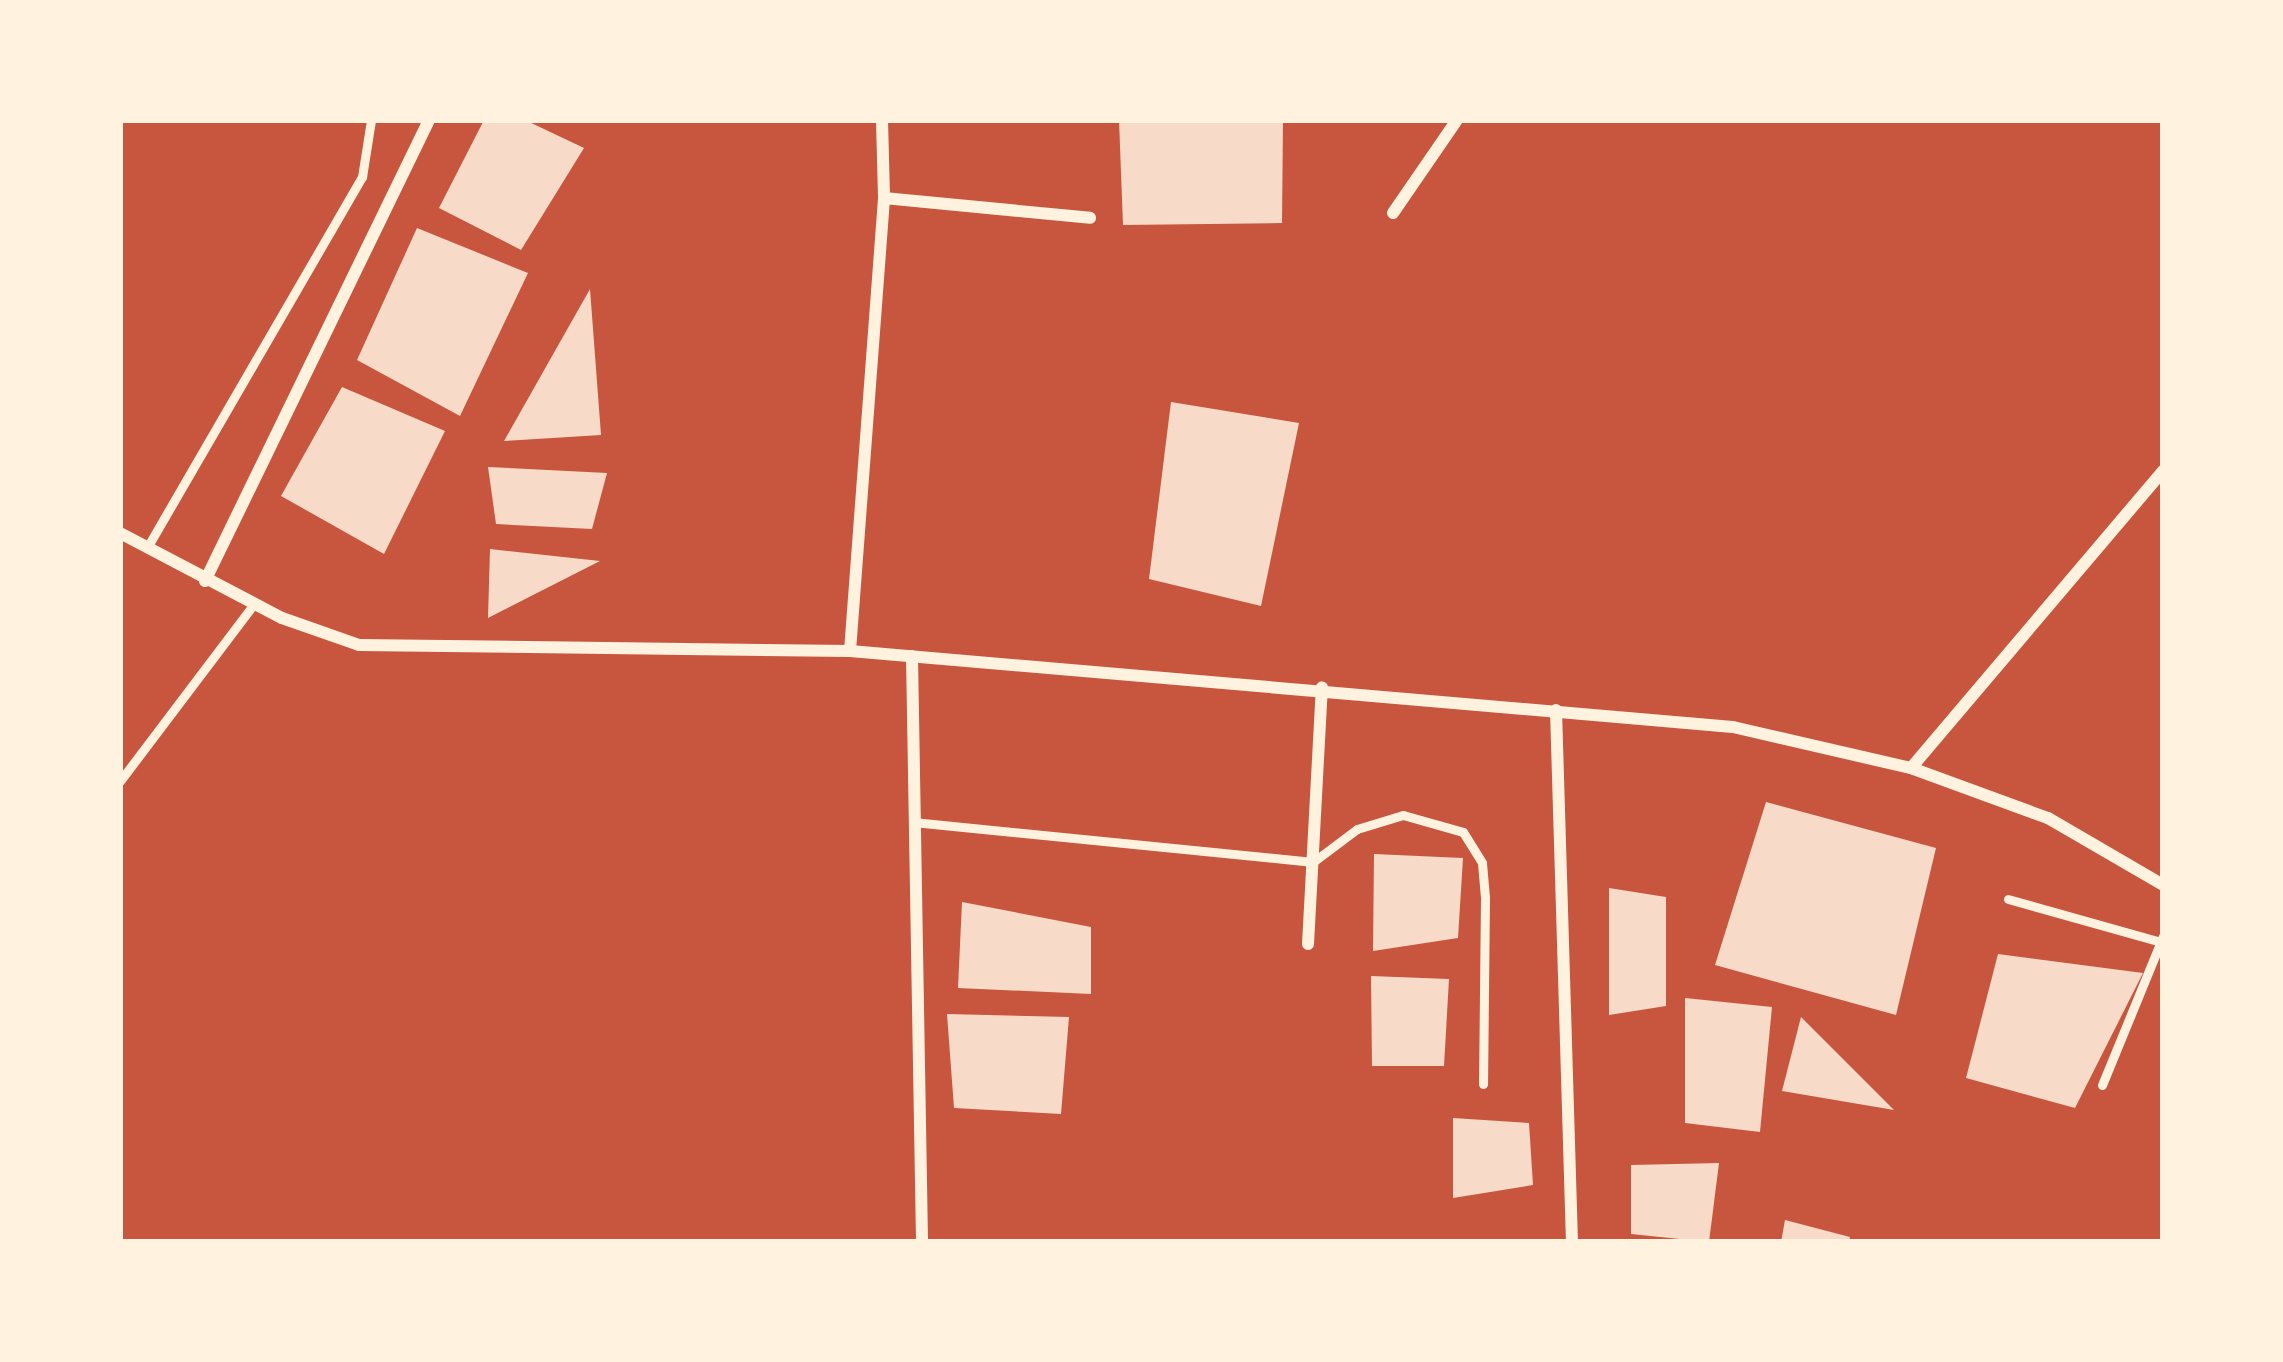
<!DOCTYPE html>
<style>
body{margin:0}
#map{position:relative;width:2283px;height:1362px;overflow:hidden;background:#c8553d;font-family:Barlow,sans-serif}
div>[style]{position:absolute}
.building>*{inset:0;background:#f7dbc8}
.service>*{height:9px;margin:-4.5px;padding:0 4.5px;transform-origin:4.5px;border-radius:4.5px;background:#fff3e0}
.minor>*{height:12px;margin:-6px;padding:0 6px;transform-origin:6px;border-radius:6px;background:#fff3e0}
span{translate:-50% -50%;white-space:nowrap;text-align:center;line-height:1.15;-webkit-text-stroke:12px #fff3e0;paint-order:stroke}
.frame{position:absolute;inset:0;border:123px solid #fff3e0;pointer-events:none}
</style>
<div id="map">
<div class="building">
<i style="clip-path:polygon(484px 120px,525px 120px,584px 148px,521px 250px,439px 208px)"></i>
<i style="clip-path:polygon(1119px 120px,1283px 120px,1282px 223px,1123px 225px)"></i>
<i style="clip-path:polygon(417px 228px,528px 273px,460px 416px,357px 360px)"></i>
<i style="clip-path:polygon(590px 289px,601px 435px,504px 441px)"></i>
<i style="clip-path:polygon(342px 387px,445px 431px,384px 554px,281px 496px)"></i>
<i style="clip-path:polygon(1171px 402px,1299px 423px,1261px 606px,1149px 579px)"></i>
<i style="clip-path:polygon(488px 467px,607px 473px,592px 529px,496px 524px)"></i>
<i style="clip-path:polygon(490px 549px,600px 561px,488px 618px)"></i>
<i style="clip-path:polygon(1766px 802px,1936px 848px,1896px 1015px,1715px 965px)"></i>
<i style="clip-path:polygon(1374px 854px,1463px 858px,1458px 938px,1373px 951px)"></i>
<i style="clip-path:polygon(1609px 888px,1666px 897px,1666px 1006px,1609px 1015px)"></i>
<i style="clip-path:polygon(962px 902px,1091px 927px,1091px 994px,958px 988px)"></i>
<i style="clip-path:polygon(1998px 954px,2143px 973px,2075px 1108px,1966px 1078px)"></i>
<i style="clip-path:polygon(1371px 976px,1449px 979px,1444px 1066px,1372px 1066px)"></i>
<i style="clip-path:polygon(1685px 998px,1772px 1007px,1760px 1132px,1685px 1123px)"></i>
<i style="clip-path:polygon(947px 1014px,1069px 1017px,1061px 1114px,954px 1108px)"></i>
<i style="clip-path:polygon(1801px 1017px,1894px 1110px,1782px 1091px)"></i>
<i style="clip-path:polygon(1453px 1118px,1529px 1123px,1533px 1185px,1453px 1198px)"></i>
<i style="clip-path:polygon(1719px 1163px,1709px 1242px,1631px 1234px,1631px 1165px)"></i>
<i style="clip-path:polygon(1785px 1220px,1850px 1237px,1849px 1242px,1781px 1242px)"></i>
</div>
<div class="service">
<i style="left:148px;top:546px;width:427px;rotate:-59.9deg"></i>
<i style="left:362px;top:177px;width:58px;rotate:-81deg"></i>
<i style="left:120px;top:781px;width:222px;rotate:-52.9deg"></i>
<i style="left:913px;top:822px;width:402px;rotate:5.7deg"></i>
<i style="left:1313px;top:862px;width:55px;rotate:-36.9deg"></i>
<i style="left:1357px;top:829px;width:48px;rotate:-16.9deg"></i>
<i style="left:1403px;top:815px;width:62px;rotate:15.8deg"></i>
<i style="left:1463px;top:832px;width:36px;rotate:58deg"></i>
<i style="left:1482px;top:863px;width:34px;rotate:85deg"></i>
<i style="left:1485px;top:897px;width:187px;rotate:90.6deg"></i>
<i style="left:2008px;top:899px;width:159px;rotate:15.7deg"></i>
<i style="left:2102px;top:1085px;width:161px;rotate:-67.7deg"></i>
</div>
<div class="minor">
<i style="left:882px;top:120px;width:78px;rotate:88.5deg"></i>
<i style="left:1393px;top:213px;width:113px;rotate:-55.5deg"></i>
<i style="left:120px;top:533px;width:183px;rotate:27.7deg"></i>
<i style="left:282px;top:618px;width:82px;rotate:19.3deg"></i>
<i style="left:359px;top:645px;width:491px;rotate:0.7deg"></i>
<i style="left:850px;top:651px;width:886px;rotate:4.92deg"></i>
<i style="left:1733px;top:727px;width:183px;rotate:13deg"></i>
<i style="left:1911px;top:768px;width:146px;rotate:20.1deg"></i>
<i style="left:2048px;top:818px;width:133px;rotate:30.2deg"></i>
<i style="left:205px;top:581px;width:513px;rotate:-64.08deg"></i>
<i style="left:850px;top:651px;width:454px;rotate:-85.7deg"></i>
<i style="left:884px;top:198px;width:207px;rotate:5.5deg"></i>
<i style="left:912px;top:656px;width:586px;rotate:89.02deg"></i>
<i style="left:1556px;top:710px;width:532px;rotate:88.28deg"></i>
<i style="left:1911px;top:768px;width:390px;rotate:-49.7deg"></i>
<i style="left:1308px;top:944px;width:257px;rotate:-86.9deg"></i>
</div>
<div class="frame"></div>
</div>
